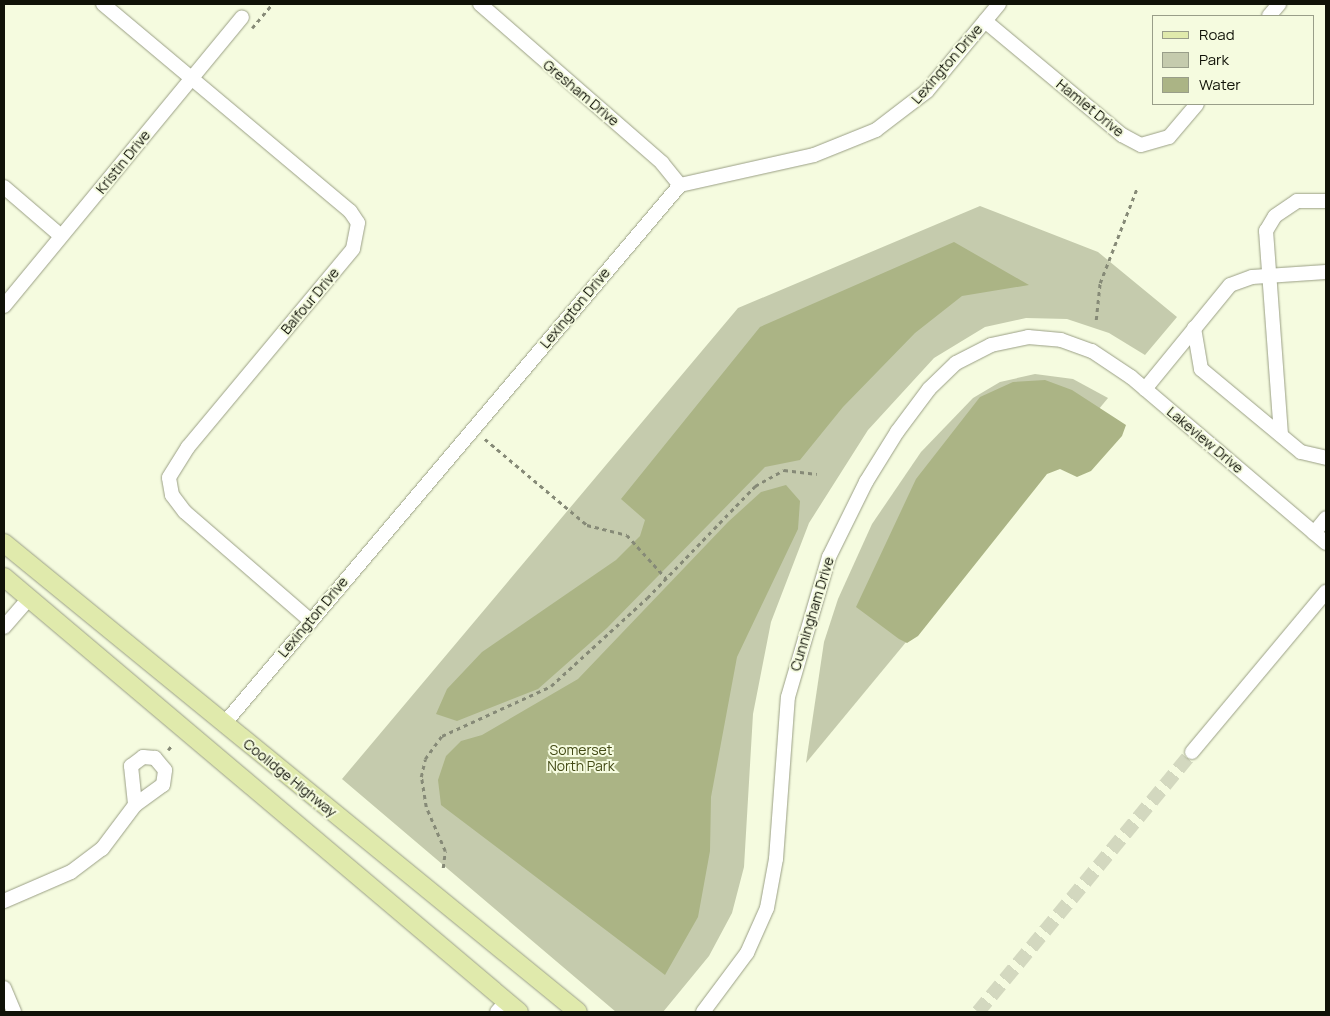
<!DOCTYPE html>
<style>
body{margin:0}
#map{position:relative;width:1330px;height:1016px;overflow:hidden;background:#f5fbdf;font-family:Manrope,sans-serif}
div>[style]{position:absolute}
.green>*{inset:0;background:#c5cbad}
.water>*{inset:0;background:#abb485}
.minor-tunnel>*{height:14px;margin-top:-7px;transform-origin:0;background:repeating-linear-gradient(90deg,#d3d8bf 0 14px,transparent 0 21px)}
.path>*{height:2.5px;margin-top:-1.25px;transform-origin:0;background:repeating-linear-gradient(90deg,#868a77 0 4px,transparent 0 8px)}
.roads{filter:drop-shadow(0 0 1px #9a9f85) drop-shadow(0 0 1px #9a9f85)}
.minor>*{height:14px;margin:-7px;padding:0 7px;transform-origin:7px;border-radius:7px;background:#fff}
.major>*{height:18px;margin:-9px;padding:0 9px;transform-origin:9px;border-radius:9px;background:#e0eaac}
span{translate:-50% -50%;white-space:nowrap;text-align:center;line-height:1.15;-webkit-text-stroke:4px #f5fbdf;paint-order:stroke}
.street-label{font-size:14px;color:#101208}
.park-label{font-size:14px;color:#444b16}
.frame{position:absolute;inset:0;border:5px solid #101208;pointer-events:none}
.legend{position:absolute;left:1152px;top:15px;width:162px;height:90px;box-sizing:border-box;background:#f5fbdf;border:1px solid #999e89;margin:0;padding:6px 9px;list-style:none;font-size:15px;color:#101208}
.legend li{display:flex;align-items:center;gap:10px;height:25px}
.legend b{width:25px;border:1px solid #999e89}
</style>
<div id="map">
<div class="green">
<i style="clip-path:polygon(980px 206px,1098px 252px,1177px 317px,1145px 355px,1109px 333px,1067px 319px,1026px 318px,985px 327px,934px 358px,868px 430px,809px 523px,771px 622px,753px 714px,744px 867px,732px 913px,709px 956px,663px 1012px,616px 1012px,342px 779px,738px 308px)"></i>
<i style="clip-path:polygon(1035px 374px,1073px 379px,1108px 398px,806px 763px,824px 642px,838px 599px,872px 524px,921px 452px,973px 398px,1000px 382px)"></i>
</div>
<div class="water">
<i style="clip-path:polygon(954px 242px,1029px 285px,962px 296px,915px 333px,843px 407px,800px 460px,765px 467px,607px 628px,538px 689px,457px 721px,436px 714px,447px 689px,482px 652px,616px 560px,640px 536px,645px 520px,621px 499px,760px 327px)"></i>
<i style="clip-path:polygon(1045px 380px,1072px 390px,1126px 425px,1122px 436px,1091px 471px,1077px 477px,1060px 469px,1047px 474px,918px 636px,907px 643px,899px 639px,856px 607px,916px 479px,980px 397px,1013px 382px)"></i>
<i style="clip-path:polygon(786px 485px,800px 501px,798px 529px,737px 657px,711px 797px,710px 851px,698px 917px,665px 975px,441px 805px,438px 780px,446px 756px,461px 741px,482px 735px,578px 679px,728px 522px,761px 492px)"></i>
</div>
<div class="minor-tunnel">
<i style="left:978px;top:1012px;width:337px;rotate:-50.5deg"></i>
</div>
<div class="path">
<i style="left:252px;top:28px;width:31px;rotate:-50deg"></i>
<i style="left:1096px;top:320px;width:37px;rotate:-84deg"></i>
<i style="left:1100px;top:283px;width:102px;rotate:-68.7deg"></i>
<i style="left:485px;top:439px;width:133px;rotate:40.1deg"></i>
<i style="left:587px;top:525px;width:41px;rotate:14deg"></i>
<i style="left:627px;top:535px;width:58px;rotate:47.8deg"></i>
<i style="left:168px;top:750px;width:6px;rotate:-51deg"></i>
<i style="left:443px;top:868px;width:17px;rotate:-83deg"></i>
<i style="left:445px;top:851px;width:48px;rotate:-113.4deg"></i>
<i style="left:426px;top:807px;width:30px;rotate:-99deg"></i>
<i style="left:421px;top:777px;width:18px;rotate:-77deg"></i>
<i style="left:425px;top:759px;width:29px;rotate:-54deg"></i>
<i style="left:442px;top:736px;width:120px;rotate:-24.6deg"></i>
<i style="left:551px;top:686px;width:130px;rotate:-42.5deg"></i>
<i style="left:647px;top:598px;width:156px;rotate:-46deg"></i>
<i style="left:755px;top:486px;width:33px;rotate:-29deg"></i>
<i style="left:784px;top:470px;width:33px;rotate:7deg"></i>
</div>
<div class="roads">
<div class="minor">
<i style="left:103px;top:4px;width:322px;rotate:40deg"></i>
<i style="left:350px;top:211px;width:14px;rotate:56deg"></i>
<i style="left:358px;top:223px;width:26px;rotate:101deg"></i>
<i style="left:353px;top:249px;width:258px;rotate:129.8deg"></i>
<i style="left:188px;top:447px;width:36px;rotate:122deg"></i>
<i style="left:169px;top:478px;width:17px;rotate:80deg"></i>
<i style="left:172px;top:495px;width:21px;rotate:53deg"></i>
<i style="left:185px;top:512px;width:167px;rotate:40.9deg"></i>
<i style="left:480px;top:4px;width:242px;rotate:41.1deg"></i>
<i style="left:662px;top:163px;width:28px;rotate:51deg"></i>
<i style="left:1269px;top:16px;width:16px;rotate:-50deg"></i>
<i style="left:985px;top:21px;width:178px;rotate:39.8deg"></i>
<i style="left:1122px;top:135px;width:21px;rotate:28deg"></i>
<i style="left:1141px;top:145px;width:29px;rotate:-16deg"></i>
<i style="left:1169px;top:137px;width:43px;rotate:-49.7deg"></i>
<i style="left:4px;top:187px;width:75px;rotate:40.7deg"></i>
<i style="left:4px;top:306px;width:374px;rotate:-50.5deg"></i>
<i style="left:1194px;top:328px;width:42px;rotate:80.3deg"></i>
<i style="left:1201px;top:369px;width:130px;rotate:39.7deg"></i>
<i style="left:1301px;top:452px;width:26px;rotate:13deg"></i>
<i style="left:1145px;top:389px;width:134px;rotate:-50.7deg"></i>
<i style="left:1230px;top:285px;width:23px;rotate:-20deg"></i>
<i style="left:1252px;top:277px;width:74px;rotate:-3.9deg"></i>
<i style="left:1281px;top:435px;width:205px;rotate:-94.2deg"></i>
<i style="left:1266px;top:231px;width:17px;rotate:-59deg"></i>
<i style="left:1275px;top:216px;width:27px;rotate:-34deg"></i>
<i style="left:1297px;top:201px;width:29px"></i>
<i style="left:1314px;top:533px;width:19px;rotate:-51deg"></i>
<i style="left:4px;top:627px;width:38px;rotate:-49deg"></i>
<i style="left:224px;top:724px;width:706px;rotate:-49.77deg"></i>
<i style="left:680px;top:185px;width:137px;rotate:-12.6deg"></i>
<i style="left:814px;top:155px;width:67px;rotate:-22deg"></i>
<i style="left:876px;top:130px;width:64px;rotate:-37.4deg"></i>
<i style="left:927px;top:91px;width:113px;rotate:-50.4deg"></i>
<i style="left:1192px;top:752px;width:209px;rotate:-50.1deg"></i>
<i style="left:4px;top:901px;width:73px;rotate:-23.4deg"></i>
<i style="left:71px;top:872px;width:39px;rotate:-37deg"></i>
<i style="left:102px;top:849px;width:55px;rotate:-53.1deg"></i>
<i style="left:135px;top:805px;width:34px;rotate:-36deg"></i>
<i style="left:163px;top:785px;width:15px;rotate:-82deg"></i>
<i style="left:165px;top:770px;width:16px;rotate:-130deg"></i>
<i style="left:155px;top:758px;width:12px;rotate:-175deg"></i>
<i style="left:143px;top:757px;width:15px;rotate:143deg"></i>
<i style="left:131px;top:766px;width:39px;rotate:84deg"></i>
<i style="left:4px;top:988px;width:26px;rotate:67deg"></i>
<i style="left:497px;top:1012px;width:13px;rotate:-48deg"></i>
<i style="left:703px;top:1012px;width:74px;rotate:-53.3deg"></i>
<i style="left:747px;top:953px;width:49px;rotate:-66deg"></i>
<i style="left:767px;top:908px;width:50px;rotate:-79.6deg"></i>
<i style="left:776px;top:859px;width:162px;rotate:-85.8deg"></i>
<i style="left:788px;top:697px;width:146px;rotate:-73.7deg"></i>
<i style="left:829px;top:557px;width:84px;rotate:-63.7deg"></i>
<i style="left:866px;top:482px;width:59px;rotate:-58.2deg"></i>
<i style="left:897px;top:432px;width:54px;rotate:-53.3deg"></i>
<i style="left:929px;top:389px;width:37px;rotate:-44deg"></i>
<i style="left:956px;top:363px;width:39px;rotate:-27deg"></i>
<i style="left:991px;top:345px;width:38px;rotate:-12deg"></i>
<i style="left:1028px;top:337px;width:33px;rotate:5deg"></i>
<i style="left:1061px;top:340px;width:33px;rotate:20deg"></i>
<i style="left:1092px;top:351px;width:47px;rotate:33.7deg"></i>
<i style="left:1131px;top:377px;width:256px;rotate:40.4deg"></i>
</div>
<div class="major">
<i style="left:4px;top:543px;width:741px;rotate:39.25deg"></i>
<i style="left:4px;top:577px;width:674px;rotate:40.19deg"></i>
</div>
</div>
<div class="street-label">
<span style="left:947px;top:64px;rotate:-49deg">Lexington Drive</span>
<span style="left:581px;top:93px;rotate:40deg">Gresham Drive</span>
<span style="left:1090px;top:108px;rotate:39deg">Hamlet Drive</span>
<span style="left:123px;top:162px;rotate:-51deg">Kristin Drive</span>
<span style="left:310px;top:301px;rotate:-50deg">Balfour Drive</span>
<span style="left:575px;top:308px;rotate:-50deg">Lexington Drive</span>
<span style="left:1205px;top:440px;rotate:40deg">Lakeview Drive</span>
<span style="left:812px;top:614px;rotate:-73deg">Cunningham Drive</span>
<span style="left:313px;top:617px;rotate:-50deg">Lexington Drive</span>
<span style="left:290px;top:778px;rotate:39deg">Coolidge Highway</span>
</div>
<div class="park-label">
<span style="left:581px;top:758px">Somerset<br>North Park</span>
</div>
<div class="frame"></div>
<ul class="legend">
<li><b style="height:6px;background:#e0eaac"></b>Road</li>
<li><b style="height:14px;background:#c5cbad"></b>Park</li>
<li><b style="height:14px;background:#abb485"></b>Water</li>
</ul>
</div>
